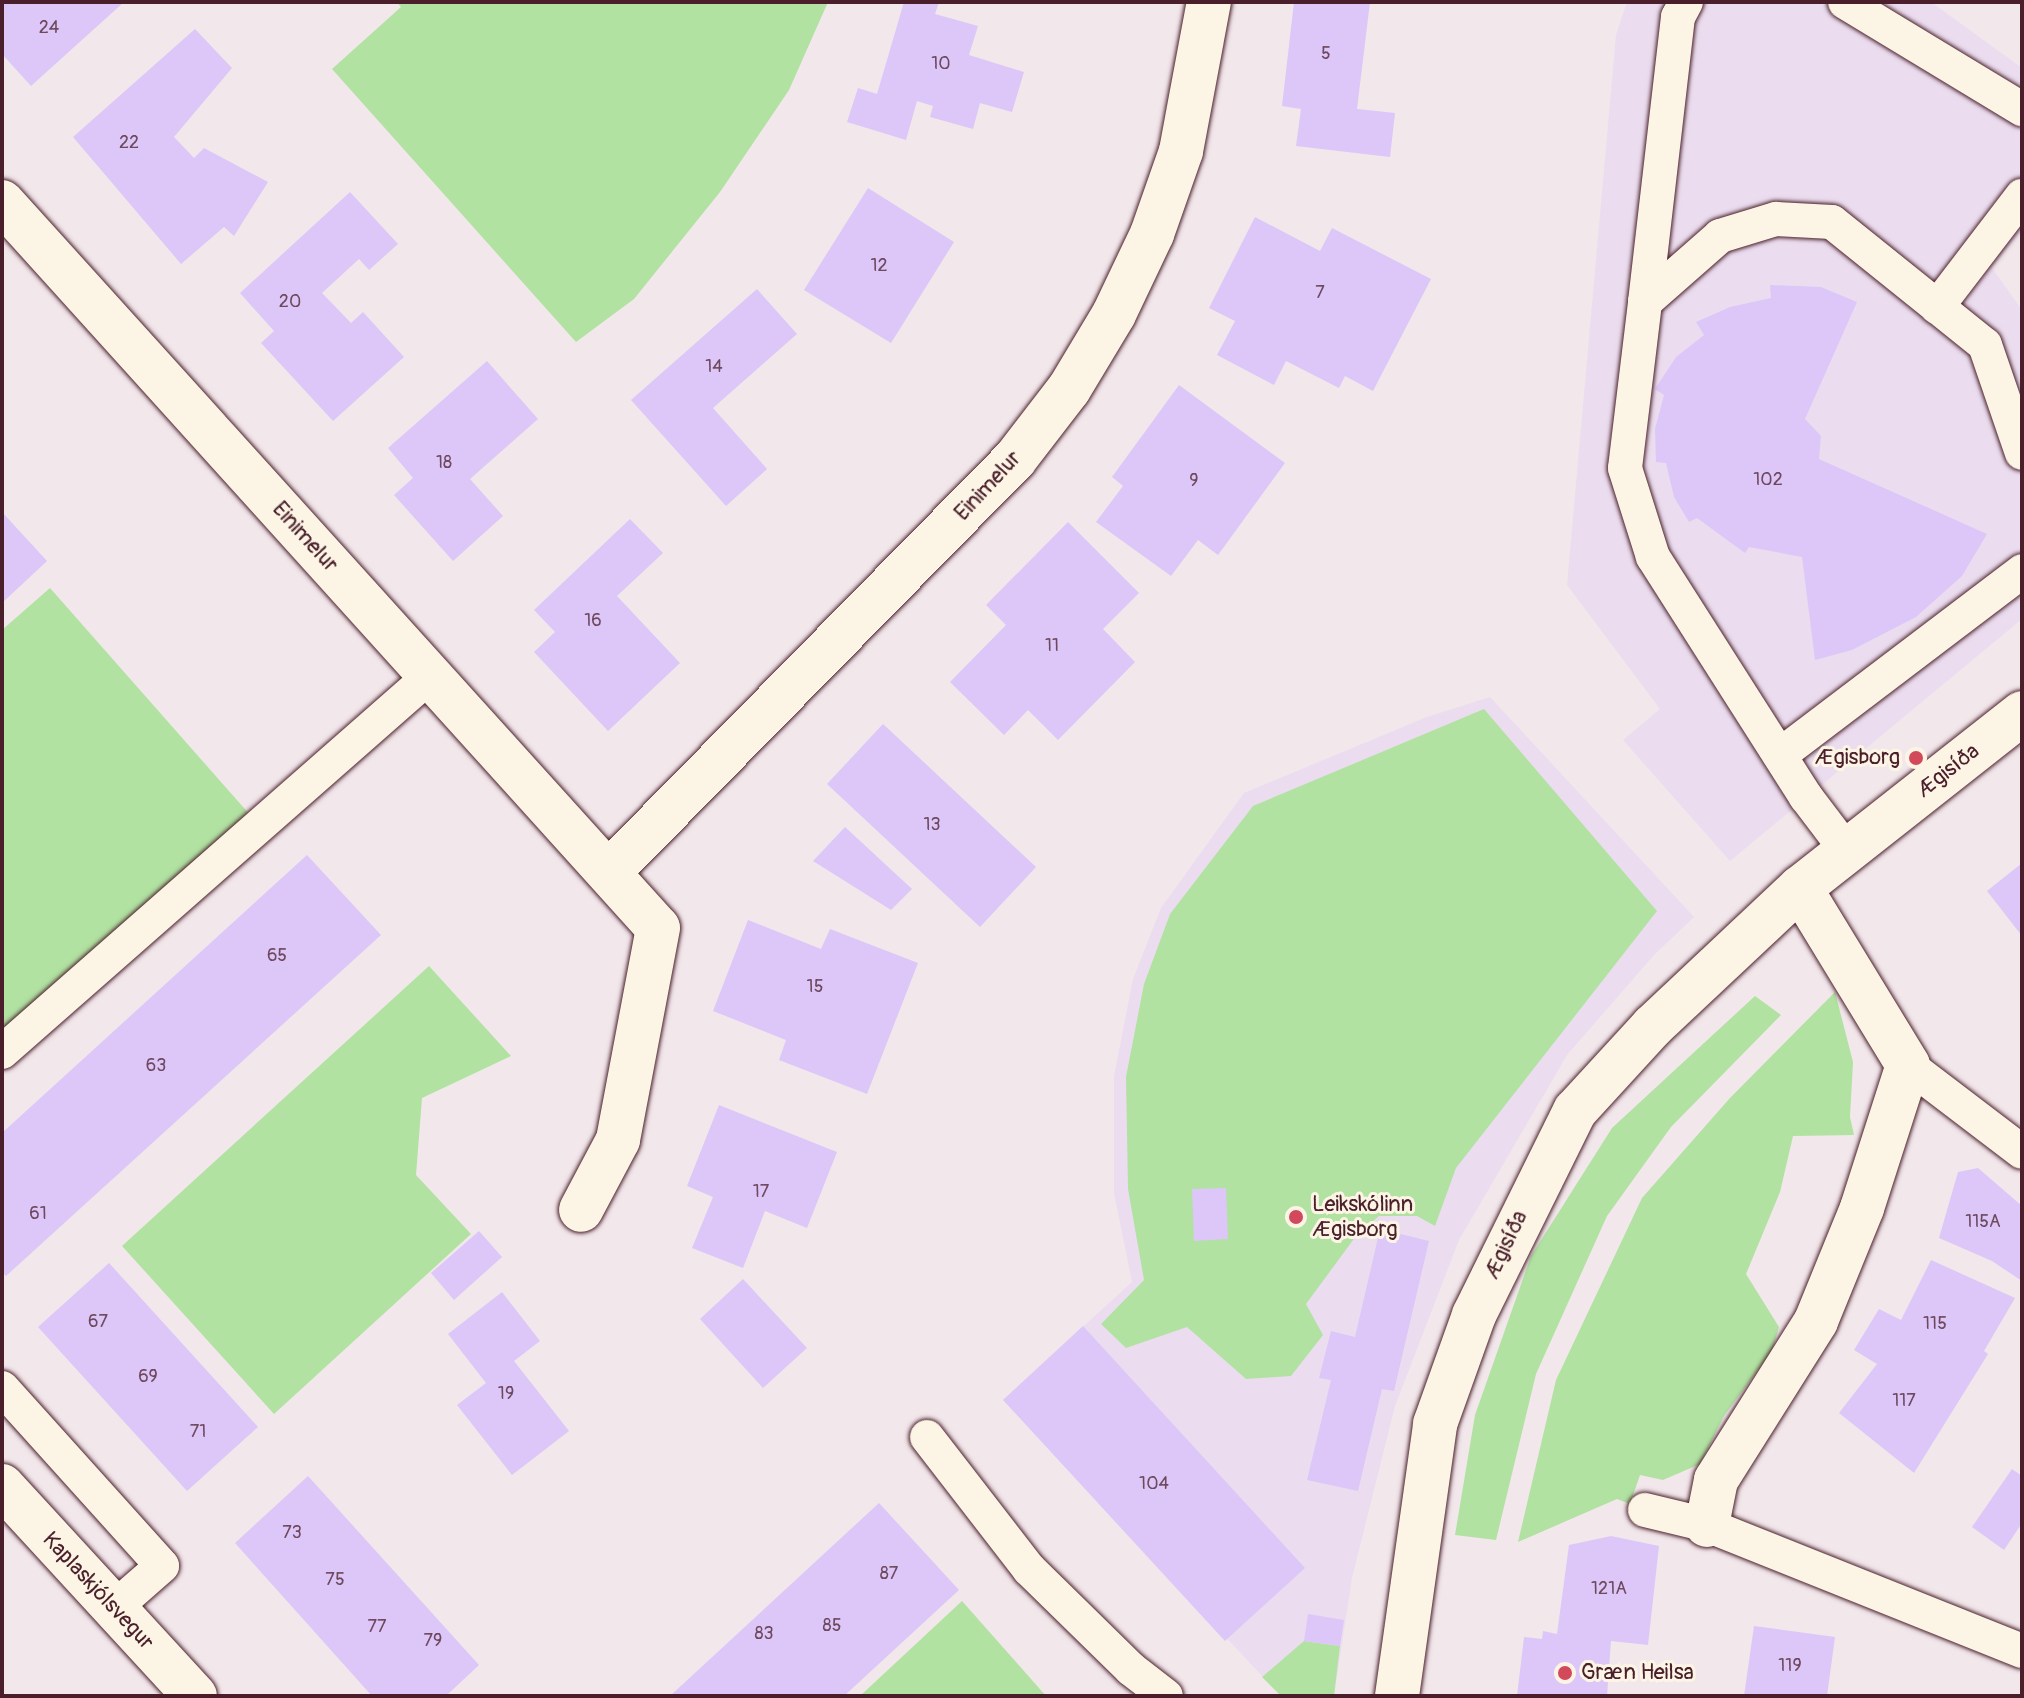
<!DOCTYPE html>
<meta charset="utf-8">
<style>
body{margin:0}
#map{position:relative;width:2024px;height:1698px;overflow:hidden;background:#f2e7eb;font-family:Pangolin,sans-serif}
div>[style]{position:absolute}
.built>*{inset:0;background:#ebddef}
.green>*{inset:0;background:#b1e2a2}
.building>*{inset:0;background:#dcc7f8}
.roads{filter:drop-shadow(0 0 2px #4a1f2b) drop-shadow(0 0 2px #4a1f2b)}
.service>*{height:34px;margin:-17px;padding:0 17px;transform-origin:17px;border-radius:17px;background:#fcf5e5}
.minor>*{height:44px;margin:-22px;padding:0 22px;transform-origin:22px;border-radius:22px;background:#fcf5e5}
.tertiary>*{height:44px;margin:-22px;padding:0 22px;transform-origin:22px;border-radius:22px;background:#fcf5e5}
.dots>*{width:22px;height:22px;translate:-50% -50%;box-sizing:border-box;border:4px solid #fcf5e5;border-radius:50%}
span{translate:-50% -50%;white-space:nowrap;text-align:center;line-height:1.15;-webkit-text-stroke:6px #fcf5e5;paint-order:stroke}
.number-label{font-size:18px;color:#6e495e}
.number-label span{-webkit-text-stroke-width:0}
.street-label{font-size:22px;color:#4a1f2b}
.poi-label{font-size:22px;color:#4a1f2b}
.right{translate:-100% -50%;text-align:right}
.left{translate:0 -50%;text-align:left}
.frame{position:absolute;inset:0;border:4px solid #4a1f2b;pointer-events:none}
</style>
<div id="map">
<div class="built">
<i style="clip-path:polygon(1627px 2px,1931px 2px,2022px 68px,2022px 230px,1992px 268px,2022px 310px,2022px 619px,1730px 861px,1623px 740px,1660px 709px,1567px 585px,1616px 35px)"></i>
<i style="clip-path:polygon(1490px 697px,1694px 917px,1654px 955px,1567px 1055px,1459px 1240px,1395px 1406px,1352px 1578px,1334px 1696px,1281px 1696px,1003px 1400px,1132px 1282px,1114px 1193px,1114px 1076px,1133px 979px,1161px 908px,1244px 793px,1427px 717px)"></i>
</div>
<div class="green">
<i style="clip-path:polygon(397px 2px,828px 2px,789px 90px,720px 192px,634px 299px,576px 342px,332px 69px,401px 7px)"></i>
<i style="clip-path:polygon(50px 588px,251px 816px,2px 1035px,2px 630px)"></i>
<i style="clip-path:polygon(1484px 709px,1657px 911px,1456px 1168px,1435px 1226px,1417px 1216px,1379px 1216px,1356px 1236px,1306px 1304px,1323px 1335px,1291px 1376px,1246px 1379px,1187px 1327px,1126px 1348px,1101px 1324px,1144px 1280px,1128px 1189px,1126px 1077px,1144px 984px,1170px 914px,1253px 806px)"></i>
<i style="clip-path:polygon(429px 966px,511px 1056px,422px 1098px,416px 1175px,471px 1234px,274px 1414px,122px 1246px)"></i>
<i style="clip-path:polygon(1835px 992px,1853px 1062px,1850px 1117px,1854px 1135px,1793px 1136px,1780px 1192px,1746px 1274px,1779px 1327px,1772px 1351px,1724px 1416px,1700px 1464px,1663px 1480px,1640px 1475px,1630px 1504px,1617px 1499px,1518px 1542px,1556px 1380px,1642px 1198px,1730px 1098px)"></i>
<i style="clip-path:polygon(1755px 996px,1781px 1015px,1671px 1127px,1607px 1216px,1536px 1374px,1496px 1540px,1455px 1535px,1475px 1415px,1531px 1256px,1612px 1128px)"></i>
<i style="clip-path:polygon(962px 1601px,1046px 1696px,860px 1696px)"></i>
<i style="clip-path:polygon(1304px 1641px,1340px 1646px,1334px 1696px,1281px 1696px,1262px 1677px)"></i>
</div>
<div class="building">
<i style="clip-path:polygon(2px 2px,124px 2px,31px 86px,2px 54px)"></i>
<i style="clip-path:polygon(904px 2px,939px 2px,935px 14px,978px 26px,969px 55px,1024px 72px,1012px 112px,980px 103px,973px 129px,930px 117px,933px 106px,917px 101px,906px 140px,847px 122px,858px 88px,877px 94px)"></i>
<i style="clip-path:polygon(1294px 2px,1370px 2px,1357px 109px,1395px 113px,1390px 157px,1296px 146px,1301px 109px,1282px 106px)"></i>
<i style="clip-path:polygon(195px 29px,232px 68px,174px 137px,194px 158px,204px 148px,268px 182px,234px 236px,224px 227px,181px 264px,73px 137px)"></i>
<i style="clip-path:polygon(868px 188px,954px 242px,891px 343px,804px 290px)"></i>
<i style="clip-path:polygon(350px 192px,398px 244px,369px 270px,359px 259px,322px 293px,351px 323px,363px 312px,404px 357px,333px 421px,261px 343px,274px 331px,240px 293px)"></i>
<i style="clip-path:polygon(1255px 217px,1320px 251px,1332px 228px,1431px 279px,1373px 391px,1345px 376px,1339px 388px,1286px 361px,1274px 385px,1217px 355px,1235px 321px,1209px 308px)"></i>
<i style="clip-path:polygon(1770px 285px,1821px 287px,1857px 302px,1805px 419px,1821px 436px,1819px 459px,1987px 534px,1962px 576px,1916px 617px,1852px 650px,1815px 660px,1802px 557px,1749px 547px,1745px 553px,1697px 518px,1689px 522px,1674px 497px,1666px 463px,1656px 462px,1655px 429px,1664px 395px,1655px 389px,1676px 357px,1704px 335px,1696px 322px,1730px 307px,1771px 298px)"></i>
<i style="clip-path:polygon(757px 289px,797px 334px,713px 408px,767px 469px,726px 506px,631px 400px)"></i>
<i style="clip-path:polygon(487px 361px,538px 419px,470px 479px,503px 516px,453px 561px,394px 495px,413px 478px,388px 448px)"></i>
<i style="clip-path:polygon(1179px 385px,1285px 463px,1218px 555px,1198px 540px,1171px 576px,1096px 522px,1123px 486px,1112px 477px)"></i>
<i style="clip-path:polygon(2px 512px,47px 561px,2px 603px)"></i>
<i style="clip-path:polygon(630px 519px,663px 553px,617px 596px,680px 663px,608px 731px,534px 652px,555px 632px,534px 610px)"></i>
<i style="clip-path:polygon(1068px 522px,1139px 593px,1103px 629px,1135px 662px,1058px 740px,1028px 710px,1004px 735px,950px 682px,1006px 625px,986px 605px)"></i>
<i style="clip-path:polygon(883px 724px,1036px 867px,980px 927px,827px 784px)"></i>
<i style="clip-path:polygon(845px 827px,912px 889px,891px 910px,813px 861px)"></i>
<i style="clip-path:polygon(307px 855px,381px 935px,6px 1276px,2px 1272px,2px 1133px)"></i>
<i style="clip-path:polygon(2022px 863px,2022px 936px,1987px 891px)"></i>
<i style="clip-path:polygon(748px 920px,821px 949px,830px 929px,918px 963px,867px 1094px,779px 1060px,786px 1040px,713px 1011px)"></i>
<i style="clip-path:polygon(719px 1105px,837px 1152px,807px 1228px,765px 1211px,743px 1268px,692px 1248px,713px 1197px,687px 1186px)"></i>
<i style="clip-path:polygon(1978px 1168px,2022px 1206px,2022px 1281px,1992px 1261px,1939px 1238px,1958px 1172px)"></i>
<i style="clip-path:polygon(1226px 1188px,1228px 1239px,1194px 1241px,1192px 1189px)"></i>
<i style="clip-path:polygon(1380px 1229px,1429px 1241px,1394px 1391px,1382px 1389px,1358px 1491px,1307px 1480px,1331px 1380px,1319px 1378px,1331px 1331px,1355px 1337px)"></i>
<i style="clip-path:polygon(479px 1231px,502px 1257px,454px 1300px,431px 1273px)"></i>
<i style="clip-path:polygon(1931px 1260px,2015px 1298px,1984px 1351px,1988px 1354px,1914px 1473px,1839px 1413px,1877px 1364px,1854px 1350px,1879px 1309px,1901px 1320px)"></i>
<i style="clip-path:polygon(109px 1263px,258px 1427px,187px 1491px,38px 1327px)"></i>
<i style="clip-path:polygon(743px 1279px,807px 1348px,763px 1388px,700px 1319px)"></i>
<i style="clip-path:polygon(502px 1292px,540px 1341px,514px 1361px,569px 1431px,512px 1475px,457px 1405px,486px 1383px,448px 1334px)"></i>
<i style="clip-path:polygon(1083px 1326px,1305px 1568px,1225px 1641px,1003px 1400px)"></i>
<i style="clip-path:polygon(2012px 1469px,2022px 1476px,2022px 1523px,2004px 1550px,1972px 1527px)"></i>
<i style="clip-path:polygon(308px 1476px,479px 1665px,446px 1696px,372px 1696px,235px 1543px)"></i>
<i style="clip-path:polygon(879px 1503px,959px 1590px,844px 1696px,670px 1696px)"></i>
<i style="clip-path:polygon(1611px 1536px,1659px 1546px,1648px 1645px,1611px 1641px,1607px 1696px,1517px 1696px,1524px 1637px,1542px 1639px,1543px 1631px,1557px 1634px,1569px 1545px)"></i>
<i style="clip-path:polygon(1308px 1614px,1344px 1620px,1340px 1646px,1304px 1641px)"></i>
<i style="clip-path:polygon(1754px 1626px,1835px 1637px,1827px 1696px,1744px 1696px)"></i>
</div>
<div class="roads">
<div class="service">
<i style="left:1845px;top:2px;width:207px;rotate:31.2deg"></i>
<i style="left:1645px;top:302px;width:287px;rotate:-83.4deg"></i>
<i style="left:1678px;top:17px;width:17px;rotate:-62deg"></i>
<i style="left:1937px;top:307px;width:140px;rotate:-52.6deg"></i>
<i style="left:1780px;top:755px;width:304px;rotate:-37.2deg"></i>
<i style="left:1847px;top:851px;width:68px;rotate:-127.2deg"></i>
<i style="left:1806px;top:797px;width:285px;rotate:-122.5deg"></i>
<i style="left:1653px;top:557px;width:93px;rotate:-107.5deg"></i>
<i style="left:1625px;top:468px;width:167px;rotate:-83.1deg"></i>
<i style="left:1645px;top:302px;width:100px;rotate:-41.3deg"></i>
<i style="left:1720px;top:236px;width:59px;rotate:-16.9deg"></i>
<i style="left:1776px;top:219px;width:56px;rotate:3.1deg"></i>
<i style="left:1832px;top:222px;width:196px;rotate:38.8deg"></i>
<i style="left:1985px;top:345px;width:114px;rotate:71.1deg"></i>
<i style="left:2px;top:1052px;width:570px;rotate:-41.3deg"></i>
<i style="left:1908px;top:1065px;width:143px;rotate:37.3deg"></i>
<i style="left:2px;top:1388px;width:239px;rotate:48deg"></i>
<i style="left:162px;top:1566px;width:64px;rotate:138.8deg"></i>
<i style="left:927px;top:1437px;width:167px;rotate:52.3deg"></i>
<i style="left:1029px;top:1569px;width:143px;rotate:44.4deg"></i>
<i style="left:1131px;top:1669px;width:44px;rotate:37.6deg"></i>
<i style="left:1645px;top:1510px;width:64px;rotate:13.6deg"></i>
<i style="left:1707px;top:1525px;width:339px;rotate:21.8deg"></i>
</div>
<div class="minor">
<i style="left:2px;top:202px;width:978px;rotate:47.9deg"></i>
<i style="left:658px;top:928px;width:216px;rotate:100.7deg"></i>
<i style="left:618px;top:1140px;width:79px;rotate:117.9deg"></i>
<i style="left:609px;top:872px;width:579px;rotate:-45.49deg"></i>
<i style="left:1015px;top:459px;width:88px;rotate:-52.4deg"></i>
<i style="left:1069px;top:389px;width:87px;rotate:-59deg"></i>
<i style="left:1114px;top:314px;width:89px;rotate:-64.6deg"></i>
<i style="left:1152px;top:234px;width:88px;rotate:-70.7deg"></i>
<i style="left:1181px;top:151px;width:152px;rotate:-79.4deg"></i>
<i style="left:2px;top:1486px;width:285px;rotate:47.4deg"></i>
<i style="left:1707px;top:1525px;width:46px;rotate:-78.7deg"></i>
<i style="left:1716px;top:1480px;width:188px;rotate:-57.8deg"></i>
<i style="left:1816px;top:1321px;width:122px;rotate:-67.8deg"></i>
<i style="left:1862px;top:1208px;width:150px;rotate:-72.2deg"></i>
<i style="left:1908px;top:1065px;width:207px;rotate:-121.4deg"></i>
</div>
<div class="tertiary">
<i style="left:1397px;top:1696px;width:275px;rotate:-82deg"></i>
<i style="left:1435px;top:1424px;width:116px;rotate:-70.3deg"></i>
<i style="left:1474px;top:1315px;width:228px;rotate:-63.7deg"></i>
<i style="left:1575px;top:1111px;width:115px;rotate:-47.5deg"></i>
<i style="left:1653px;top:1026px;width:202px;rotate:-43.2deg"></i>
<i style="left:1800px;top:888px;width:283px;rotate:-38.2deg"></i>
</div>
</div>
<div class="dots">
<i style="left:1916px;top:758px;background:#d1495b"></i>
<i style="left:1296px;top:1217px;background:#d1495b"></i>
<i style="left:1565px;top:1673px;background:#d1495b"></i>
</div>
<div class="number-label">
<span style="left:49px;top:28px">24</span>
<span style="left:1326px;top:54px">5</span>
<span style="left:941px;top:64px">10</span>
<span style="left:129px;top:143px">22</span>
<span style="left:879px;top:266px">12</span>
<span style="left:1320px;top:293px">7</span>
<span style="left:290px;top:302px">20</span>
<span style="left:714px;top:367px">14</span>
<span style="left:444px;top:463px">18</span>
<span style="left:1768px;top:480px">102</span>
<span style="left:1194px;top:481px">9</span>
<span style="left:593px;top:621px">16</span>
<span style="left:1052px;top:646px">11</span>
<span style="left:932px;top:825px">13</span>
<span style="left:277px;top:956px">65</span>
<span style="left:815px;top:987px">15</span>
<span style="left:156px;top:1066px">63</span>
<span style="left:761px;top:1192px">17</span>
<span style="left:38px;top:1214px">61</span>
<span style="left:1983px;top:1222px">115A</span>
<span style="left:98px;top:1322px">67</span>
<span style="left:1935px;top:1324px">115</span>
<span style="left:148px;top:1377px">69</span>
<span style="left:506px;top:1394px">19</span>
<span style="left:1904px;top:1401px">117</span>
<span style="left:198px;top:1432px">71</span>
<span style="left:1154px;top:1484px">104</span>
<span style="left:292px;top:1533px">73</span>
<span style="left:889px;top:1574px">87</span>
<span style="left:335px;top:1580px">75</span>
<span style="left:1609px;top:1589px">121A</span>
<span style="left:832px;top:1626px">85</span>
<span style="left:377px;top:1627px">77</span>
<span style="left:764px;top:1634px">83</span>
<span style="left:433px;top:1641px">79</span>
<span style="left:1790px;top:1666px">119</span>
</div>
<div class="street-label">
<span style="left:988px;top:486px;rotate:-47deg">Einimelur</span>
<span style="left:305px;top:537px;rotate:48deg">Einimelur</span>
<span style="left:1948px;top:771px;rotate:-38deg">Ægisíða</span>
<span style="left:1506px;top:1245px;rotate:-65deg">Ægisíða</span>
<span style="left:98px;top:1591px;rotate:47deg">Kaplaskjólsvegur</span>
</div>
<div class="poi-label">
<span class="right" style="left:1900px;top:758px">Ægisborg</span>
<span class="left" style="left:1312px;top:1217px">Leikskólinn<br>Ægisborg</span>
<span class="left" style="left:1581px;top:1673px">Græn Heilsa</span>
</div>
<div class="frame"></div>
</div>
